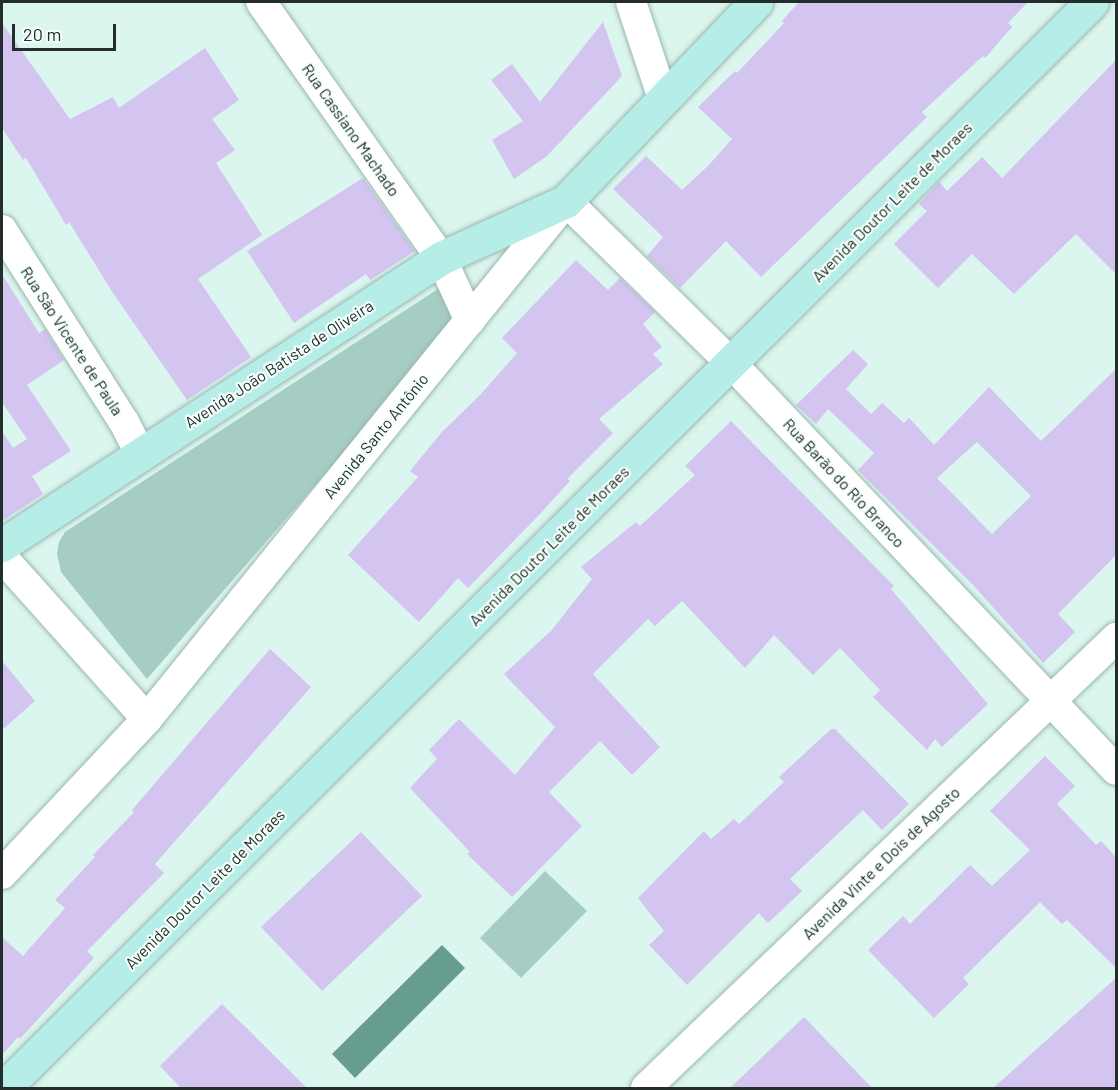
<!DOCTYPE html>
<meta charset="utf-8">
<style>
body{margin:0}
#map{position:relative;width:1118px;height:1090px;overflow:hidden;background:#daf6ef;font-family:Barlow,sans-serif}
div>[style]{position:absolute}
.green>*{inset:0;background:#a6cdc4}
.water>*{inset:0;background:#679c91}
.building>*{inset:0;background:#d3c5ef}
.roads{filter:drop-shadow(0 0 2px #9bb6af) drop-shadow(0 0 2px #9bb6af)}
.street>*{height:30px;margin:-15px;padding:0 15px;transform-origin:15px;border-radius:15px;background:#fff}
.secondary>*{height:33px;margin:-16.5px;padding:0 16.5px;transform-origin:16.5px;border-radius:16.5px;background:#b6eee7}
span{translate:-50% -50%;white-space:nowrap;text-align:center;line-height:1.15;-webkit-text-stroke:4.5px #f4fffc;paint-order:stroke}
.street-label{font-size:16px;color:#232d2b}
.frame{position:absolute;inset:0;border:3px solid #232d2b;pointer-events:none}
.scale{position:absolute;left:12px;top:24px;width:104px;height:27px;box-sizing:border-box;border:3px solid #232d2b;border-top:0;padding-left:8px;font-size:18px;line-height:21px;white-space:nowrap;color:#232d2b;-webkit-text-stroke:4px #f4fffc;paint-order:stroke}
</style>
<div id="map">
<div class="green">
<i style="clip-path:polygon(441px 287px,455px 324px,147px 679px,61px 572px,57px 554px,59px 542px,65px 532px)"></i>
<i style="clip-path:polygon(545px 871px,587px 911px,521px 978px,480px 938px)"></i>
</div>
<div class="water">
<i style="clip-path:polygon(442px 945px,465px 968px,355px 1078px,332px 1054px)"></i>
</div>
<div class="building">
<i style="clip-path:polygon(799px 2px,1028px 2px,1008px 23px,1012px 27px,985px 58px,983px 56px,922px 112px,927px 117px,761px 277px,726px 241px,680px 288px,647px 256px,663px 237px,613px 189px,646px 156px,682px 190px,708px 166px,732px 139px,698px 107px,735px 71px,737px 73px,784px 23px,782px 21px)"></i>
<i style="clip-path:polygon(603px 22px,622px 76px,547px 156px,514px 179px,492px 140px,523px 121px,491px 80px,512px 64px,540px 102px)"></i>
<i style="clip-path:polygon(2px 23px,70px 119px,113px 97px,119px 108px,205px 48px,239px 100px,212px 119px,235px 150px,216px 163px,262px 235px,198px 279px,251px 357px,187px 400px,113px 293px,69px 222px,66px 225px,26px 158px,23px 160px,2px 128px)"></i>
<i style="clip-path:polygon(1116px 60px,1116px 274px,1076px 234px,1014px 294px,972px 254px,938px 288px,894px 244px,927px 211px,919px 204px,939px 182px,947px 191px,982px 157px,1002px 178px)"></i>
<i style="clip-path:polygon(363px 178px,415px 251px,370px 280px,366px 274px,294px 323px,247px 251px)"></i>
<i style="clip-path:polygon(576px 260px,608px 290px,620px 278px,655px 312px,643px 324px,662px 347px,653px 354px,663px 364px,599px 419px,613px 433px,567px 479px,570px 481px,537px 517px,468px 588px,458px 578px,419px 622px,348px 555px,418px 477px,410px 471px,442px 432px,480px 395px,517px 353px,502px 338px)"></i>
<i style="clip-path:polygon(2px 274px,39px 333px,45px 329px,64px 360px,27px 385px,71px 451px,32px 476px,43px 494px,2px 521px,2px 431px,13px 448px,27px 439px,2px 402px)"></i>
<i style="clip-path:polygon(evenodd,853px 350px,868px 364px,846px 389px,871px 414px,882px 403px,904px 423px,909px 418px,934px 445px,989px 387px,1041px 441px,1116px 369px,1116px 555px,1058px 614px,1075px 632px,1043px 663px,973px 585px,858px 470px,874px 453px,828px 409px,816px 424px,796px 405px,853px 350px,977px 442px,1031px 496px,992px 534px,937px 478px,977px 442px)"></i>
<i style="clip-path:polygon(731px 421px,894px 586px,891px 589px,988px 704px,942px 747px,935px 739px,927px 750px,873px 697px,880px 690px,840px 648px,813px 675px,774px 635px,745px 668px,682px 601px,655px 626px,648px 619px,593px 674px,660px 747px,632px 775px,600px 741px,549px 792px,582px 826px,512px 897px,467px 854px,470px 852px,410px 788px,437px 759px,429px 750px,459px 719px,515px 775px,555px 727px,504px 674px,551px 631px,592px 579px,581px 567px,636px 522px,640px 526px,695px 475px,685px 466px)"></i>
<i style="clip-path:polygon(270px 649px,311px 687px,155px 864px,164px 873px,87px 951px,94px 958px,20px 1039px,18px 1037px,2px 1055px,2px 937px,23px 956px,65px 908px,55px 900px,95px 857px,93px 855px,134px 812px,132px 810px)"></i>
<i style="clip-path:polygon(2px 661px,35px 701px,2px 730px)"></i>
<i style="clip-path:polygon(831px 729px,835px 729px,909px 804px,882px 830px,863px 810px,790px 879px,802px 891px,768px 923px,759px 913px,687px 985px,649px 945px,664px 931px,638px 898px,704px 831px,711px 839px,734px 819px,739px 824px,784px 782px,779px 777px)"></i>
<i style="clip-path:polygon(1045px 756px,1075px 786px,1057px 804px,1096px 845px,1101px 841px,1116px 857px,1116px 968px,1067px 920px,1062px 924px,1040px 902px,963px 978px,969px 984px,934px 1018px,868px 950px,903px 916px,910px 924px,970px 865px,992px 886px,1030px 850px,990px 811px)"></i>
<i style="clip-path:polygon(361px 832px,422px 896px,322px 991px,261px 927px)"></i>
<i style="clip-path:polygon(1116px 978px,1116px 1089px,992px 1089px)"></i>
<i style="clip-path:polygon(222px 1004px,308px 1089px,182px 1089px,160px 1066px)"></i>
<i style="clip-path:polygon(804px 1017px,873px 1089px,729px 1089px)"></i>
</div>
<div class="roads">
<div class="street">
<i style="left:261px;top:2px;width:313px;rotate:54.9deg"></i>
<i style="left:441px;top:258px;width:69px;rotate:65.3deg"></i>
<i style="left:631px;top:2px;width:102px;rotate:71.7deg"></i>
<i style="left:2px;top:230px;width:227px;rotate:57.6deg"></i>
<i style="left:124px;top:422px;width:36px;rotate:63deg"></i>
<i style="left:2px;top:557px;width:217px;rotate:48.2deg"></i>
<i style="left:2px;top:874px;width:212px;rotate:-46.9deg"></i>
<i style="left:147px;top:719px;width:666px;rotate:-51.03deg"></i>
<i style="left:566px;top:201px;width:231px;rotate:44.5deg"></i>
<i style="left:731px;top:363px;width:560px;rotate:46.59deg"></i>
<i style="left:646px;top:1088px;width:651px;rotate:-43.75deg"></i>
</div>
<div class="secondary">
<i style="left:2px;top:545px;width:524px;rotate:-33.17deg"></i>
<i style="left:441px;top:258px;width:137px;rotate:-24.5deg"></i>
<i style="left:566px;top:201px;width:275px;rotate:-46.3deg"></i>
<i style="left:4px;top:1088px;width:1537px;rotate:-44.95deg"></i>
</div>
</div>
<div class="street-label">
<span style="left:351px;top:130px;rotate:55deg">Rua Cassiano Machado</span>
<span style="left:892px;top:202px;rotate:-45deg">Avenida Doutor Leite de Moraes</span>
<span style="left:72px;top:341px;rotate:57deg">Rua São Vicente de Paula</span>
<span style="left:279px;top:364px;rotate:-33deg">Avenida João Batista de Oliveira</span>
<span style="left:376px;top:436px;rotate:-51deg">Avenida Santo Antônio</span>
<span style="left:844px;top:483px;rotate:47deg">Rua Barão do Rio Branco</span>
<span style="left:549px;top:546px;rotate:-45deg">Avenida Doutor Leite de Moraes</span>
<span style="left:881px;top:863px;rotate:-44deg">Avenida Vinte e Dois de Agosto</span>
<span style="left:205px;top:889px;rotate:-45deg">Avenida Doutor Leite de Moraes</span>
</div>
<div class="frame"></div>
<div class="scale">20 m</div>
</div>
